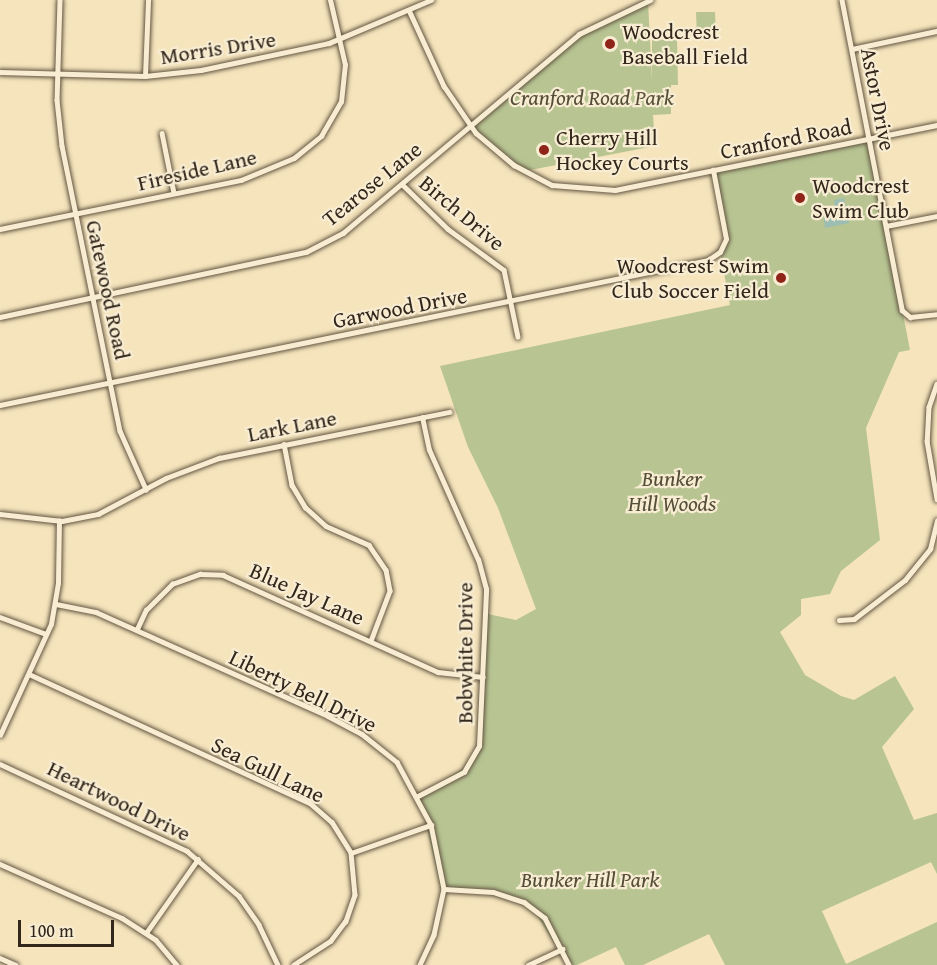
<!DOCTYPE html>
<style>
body{margin:0}
#map{position:relative;width:937px;height:965px;overflow:hidden;background:#f5e4bc;font-family:"Gentium Book Plus",serif}
div>[style]{position:absolute}
.green>*{inset:0;background:#b8c593}
.water>*{inset:0;background:#9cbeb2}
.roads{filter:drop-shadow(0 0 2px #635642) drop-shadow(0 0 2px #635642)}
.street>*{height:4.5px;margin:-2.25px;padding:0 2.25px;transform-origin:2.25px;border-radius:2.25px;background:#f8edd3}
.dots>*{width:16px;height:16px;translate:-50% -50%;box-sizing:border-box;border:3px solid #f8edd3;border-radius:50%}
span{translate:-50% -50%;white-space:nowrap;text-align:center;line-height:1.15;-webkit-text-stroke:4.5px #f8edd3;paint-order:stroke}
.poi-label{font-size:22px;color:#32271a}
.left{translate:0 -50%;text-align:left}
.right{translate:-100% -50%;text-align:right}
.street-label{font-size:22px;color:#32271a}
.park-label{font-size:22px;color:#544e38;font-style:italic}
.scale{position:absolute;left:18px;top:920px;width:96px;height:27px;box-sizing:border-box;border:3px solid #32271a;border-top:0;padding-left:8px;font-size:18px;line-height:21px;white-space:nowrap;color:#32271a;-webkit-text-stroke:4px #f8edd3;paint-order:stroke}
</style>
<div id="map">
<div class="green">
<i style="clip-path:polygon(648px 1px,652px 80px,652px 40px,677px 39px,678px 85px,671px 85px,671px 114px,653px 115px,655px 146px,525px 171px,470px 124px,579px 34px)"></i>
<i style="clip-path:polygon(696px 12px,715px 12px,716px 36px,697px 36px)"></i>
<i style="clip-path:polygon(869px 139px,910px 350px,899px 352px,866px 428px,880px 540px,841px 571px,830px 594px,801px 599px,801px 615px,780px 632px,805px 675px,841px 696px,854px 700px,895px 676px,914px 709px,882px 747px,914px 820px,937px 813px,937px 874px,931px 862px,822px 911px,846px 964px,937px 922px,937px 965px,725px 965px,709px 934px,643px 965px,625px 965px,616px 947px,577px 965px,568px 965px,532px 908px,473px 889px,442px 893px,419px 795px,462px 769px,479px 746px,483px 613px,516px 620px,536px 609px,498px 508px,468px 447px,440px 366px,730px 305px,720px 252px,726px 239px,713px 170px)"></i>
</div>
<div class="water">
<i style="clip-path:polygon(844px 198px,849px 223px,825px 228px,823px 213px,836px 212px,834px 200px)"></i>
</div>
<div class="roads">
<div class="street">
<i style="left:60px;top:0;width:100px;rotate:91.7deg"></i>
<i style="left:57px;top:100px;width:46px;rotate:83.8deg"></i>
<i style="left:62px;top:146px;width:291px;rotate:78.5deg"></i>
<i style="left:120px;top:431px;width:64px;rotate:65.9deg"></i>
<i style="left:842px;top:0;width:316px;rotate:79deg"></i>
<i style="left:902px;top:310px;width:11px;rotate:41deg"></i>
<i style="left:910px;top:317px;width:27px;rotate:-6deg"></i>
<i style="left:409px;top:10px;width:84px;rotate:65.3deg"></i>
<i style="left:444px;top:86px;width:57px;rotate:55.8deg"></i>
<i style="left:476px;top:133px;width:50px;rotate:40.1deg"></i>
<i style="left:514px;top:165px;width:43px;rotate:27.8deg"></i>
<i style="left:552px;top:185px;width:63px;rotate:4.5deg"></i>
<i style="left:615px;top:190px;width:328px;rotate:-11.4deg"></i>
<i style="left:852px;top:49px;width:87px;rotate:-12deg"></i>
<i style="left:0;top:72px;width:145px;rotate:1.6deg"></i>
<i style="left:145px;top:76px;width:56px;rotate:-6.1deg"></i>
<i style="left:201px;top:70px;width:131px;rotate:-11.9deg"></i>
<i style="left:329px;top:43px;width:111px;rotate:-22.9deg"></i>
<i style="left:145px;top:76px;width:76px;rotate:-87.7deg"></i>
<i style="left:162px;top:133px;width:61px;rotate:78.7deg"></i>
<i style="left:402px;top:184px;width:64px;rotate:44.4deg"></i>
<i style="left:448px;top:229px;width:69px;rotate:36.2deg"></i>
<i style="left:504px;top:270px;width:68px;rotate:78.2deg"></i>
<i style="left:886px;top:226px;width:52px;rotate:-11.1deg"></i>
<i style="left:0;top:229px;width:246px;rotate:-11.5deg"></i>
<i style="left:241px;top:180px;width:57px;rotate:-22.5deg"></i>
<i style="left:294px;top:158px;width:35px;rotate:-39deg"></i>
<i style="left:321px;top:136px;width:39px;rotate:-60deg"></i>
<i style="left:341px;top:102px;width:37px;rotate:-84deg"></i>
<i style="left:345px;top:65px;width:67px;rotate:-103deg"></i>
<i style="left:0;top:317px;width:313px;rotate:-12deg"></i>
<i style="left:306px;top:252px;width:42px;rotate:-27.2deg"></i>
<i style="left:343px;top:233px;width:309px;rotate:-40.1deg"></i>
<i style="left:579px;top:34px;width:79px;rotate:-25.6deg"></i>
<i style="left:937px;top:384px;width:24px;rotate:109deg"></i>
<i style="left:929px;top:407px;width:34px;rotate:93deg"></i>
<i style="left:927px;top:441px;width:59px;rotate:80.2deg"></i>
<i style="left:0;top:405px;width:723px;rotate:-11.57deg"></i>
<i style="left:708px;top:260px;width:14px;rotate:-34deg"></i>
<i style="left:720px;top:252px;width:14px;rotate:-65deg"></i>
<i style="left:726px;top:239px;width:70px;rotate:-100.7deg"></i>
<i style="left:284px;top:444px;width:42px;rotate:79deg"></i>
<i style="left:292px;top:485px;width:26px;rotate:59deg"></i>
<i style="left:305px;top:507px;width:28px;rotate:42deg"></i>
<i style="left:326px;top:526px;width:47px;rotate:23.8deg"></i>
<i style="left:369px;top:545px;width:30px;rotate:56deg"></i>
<i style="left:386px;top:570px;width:21px;rotate:79deg"></i>
<i style="left:390px;top:591px;width:53px;rotate:110.8deg"></i>
<i style="left:0;top:514px;width:62px;rotate:6.4deg"></i>
<i style="left:62px;top:521px;width:37px;rotate:-11deg"></i>
<i style="left:98px;top:514px;width:77px;rotate:-27.9deg"></i>
<i style="left:166px;top:478px;width:57px;rotate:-20.7deg"></i>
<i style="left:219px;top:458px;width:235px;rotate:-11.3deg"></i>
<i style="left:56px;top:604px;width:41px;rotate:11.3deg"></i>
<i style="left:96px;top:612px;width:254px;rotate:24.1deg"></i>
<i style="left:328px;top:716px;width:38px;rotate:28deg"></i>
<i style="left:362px;top:734px;width:45px;rotate:38.7deg"></i>
<i style="left:397px;top:762px;width:72px;rotate:61.6deg"></i>
<i style="left:431px;top:825px;width:65px;rotate:78.5deg"></i>
<i style="left:444px;top:889px;width:47px;rotate:102.3deg"></i>
<i style="left:434px;top:935px;width:33px;rotate:115deg"></i>
<i style="left:0;top:617px;width:49px;rotate:20.3deg"></i>
<i style="left:839px;top:620px;width:15px;rotate:-4deg"></i>
<i style="left:854px;top:619px;width:64px;rotate:-37.4deg"></i>
<i style="left:905px;top:580px;width:40px;rotate:-51deg"></i>
<i style="left:930px;top:549px;width:29px;rotate:-76deg"></i>
<i style="left:137px;top:629px;width:21px;rotate:-65deg"></i>
<i style="left:146px;top:610px;width:37px;rotate:-45deg"></i>
<i style="left:172px;top:584px;width:30px;rotate:-20deg"></i>
<i style="left:200px;top:574px;width:23px;rotate:2deg"></i>
<i style="left:223px;top:575px;width:236px;rotate:24.3deg"></i>
<i style="left:438px;top:672px;width:45px;rotate:6.3deg"></i>
<i style="left:29px;top:674px;width:309px;rotate:24.7deg"></i>
<i style="left:310px;top:803px;width:29px;rotate:41deg"></i>
<i style="left:332px;top:822px;width:36px;rotate:58deg"></i>
<i style="left:351px;top:853px;width:42px;rotate:84.6deg"></i>
<i style="left:355px;top:895px;width:28px;rotate:109deg"></i>
<i style="left:346px;top:921px;width:25px;rotate:127deg"></i>
<i style="left:331px;top:941px;width:44px;rotate:147deg"></i>
<i style="left:0;top:735px;width:122px;rotate:-65.3deg"></i>
<i style="left:51px;top:624px;width:42px;rotate:-80.3deg"></i>
<i style="left:58px;top:583px;width:62px;rotate:-89.1deg"></i>
<i style="left:0;top:764px;width:206px;rotate:24.9deg"></i>
<i style="left:187px;top:851px;width:69px;rotate:40.9deg"></i>
<i style="left:239px;top:896px;width:35px;rotate:55deg"></i>
<i style="left:259px;top:925px;width:44px;rotate:64.6deg"></i>
<i style="left:418px;top:796px;width:52px;rotate:-27.6deg"></i>
<i style="left:464px;top:772px;width:30px;rotate:-60deg"></i>
<i style="left:479px;top:746px;width:157px;rotate:-87.4deg"></i>
<i style="left:486px;top:589px;width:30px;rotate:-105deg"></i>
<i style="left:478px;top:560px;width:120px;rotate:-114deg"></i>
<i style="left:429px;top:450px;width:33px;rotate:-102deg"></i>
<i style="left:351px;top:853px;width:85px;rotate:-19.3deg"></i>
<i style="left:0;top:864px;width:133px;rotate:23.9deg"></i>
<i style="left:122px;top:918px;width:40px;rotate:32.9deg"></i>
<i style="left:156px;top:940px;width:33px;rotate:50deg"></i>
<i style="left:444px;top:889px;width:49px;rotate:3.5deg"></i>
<i style="left:493px;top:892px;width:33px;rotate:18deg"></i>
<i style="left:524px;top:902px;width:26px;rotate:37deg"></i>
<i style="left:545px;top:918px;width:53px;rotate:62.9deg"></i>
<i style="left:146px;top:933px;width:90px;rotate:-54.9deg"></i>
<i style="left:0;top:958px;width:17px;rotate:24deg"></i>
<i style="left:528px;top:965px;width:38px;rotate:-25deg"></i>
</div>
</div>
<div class="dots">
<i style="left:610px;top:44px;background:#8f2418"></i>
<i style="left:544px;top:150px;background:#8f2418"></i>
<i style="left:800px;top:198px;background:#8f2418"></i>
<i style="left:781px;top:278px;background:#8f2418"></i>
</div>
<div class="poi-label">
<span class="left" style="left:622px;top:44px">Woodcrest<br>Baseball Field</span>
<span class="left" style="left:556px;top:150px">Cherry Hill<br>Hockey Courts</span>
<span class="left" style="left:812px;top:198px">Woodcrest<br>Swim Club</span>
<span class="right" style="left:769px;top:278px">Woodcrest Swim<br>Club Soccer Field</span>
</div>
<div class="street-label">
<span style="left:218px;top:48px;rotate:-9deg">Morris Drive</span>
<span style="left:878px;top:99px;rotate:79deg">Astor Drive</span>
<span style="left:786px;top:139px;rotate:-11deg">Cranford Road</span>
<span style="left:197px;top:170px;rotate:-13deg">Fireside Lane</span>
<span style="left:372px;top:184px;rotate:-39deg">Tearose Lane</span>
<span style="left:462px;top:213px;rotate:40deg">Birch Drive</span>
<span style="left:108px;top:290px;rotate:78deg">Gatewood Road</span>
<span style="left:400px;top:308px;rotate:-11deg">Garwood Drive</span>
<span style="left:292px;top:426px;rotate:-11deg">Lark Lane</span>
<span style="left:307px;top:594px;rotate:24deg">Blue Jay Lane</span>
<span style="left:465px;top:653px;rotate:-90deg">Bobwhite Drive</span>
<span style="left:303px;top:691px;rotate:26deg">Liberty Bell Drive</span>
<span style="left:268px;top:770px;rotate:26deg">Sea Gull Lane</span>
<span style="left:119px;top:801px;rotate:26deg">Heartwood Drive</span>
</div>
<div class="park-label">
<span style="left:592px;top:98px">Cranford Road Park</span>
<span style="left:672px;top:491px">Bunker<br>Hill Woods</span>
<span style="left:590px;top:880px">Bunker Hill Park</span>
</div>
<div class="scale">100 m</div>
</div>
